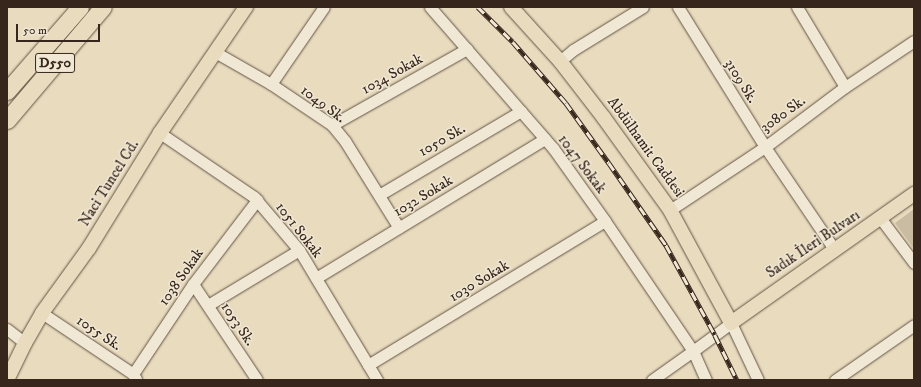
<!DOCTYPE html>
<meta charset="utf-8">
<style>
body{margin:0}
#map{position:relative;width:921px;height:387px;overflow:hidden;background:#e8dbbe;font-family:"IM FELL DW Pica",serif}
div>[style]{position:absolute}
.green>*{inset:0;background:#cabca2}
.roads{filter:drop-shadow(0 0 1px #635344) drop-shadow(0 0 1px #635344)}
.minor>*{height:11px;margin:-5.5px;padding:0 5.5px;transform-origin:5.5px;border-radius:5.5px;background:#f0e8d5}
.major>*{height:14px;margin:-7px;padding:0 7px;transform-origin:7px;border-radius:7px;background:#e8dbbe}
.highway>*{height:17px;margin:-8.5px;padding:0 8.5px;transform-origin:8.5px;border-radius:8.5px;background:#e8dbbe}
.rail>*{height:4.5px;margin-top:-2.25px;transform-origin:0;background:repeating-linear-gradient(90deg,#f0e8d5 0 9px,#37261b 0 18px);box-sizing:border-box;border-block:1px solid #37261b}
span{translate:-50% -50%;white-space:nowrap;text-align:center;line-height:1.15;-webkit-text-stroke:3px #f0e8d5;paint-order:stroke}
.shield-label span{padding:1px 3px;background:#f0e8d5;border:1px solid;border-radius:3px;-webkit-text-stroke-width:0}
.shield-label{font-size:14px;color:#37261b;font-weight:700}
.street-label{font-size:15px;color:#37261b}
.frame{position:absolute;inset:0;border:8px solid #37261b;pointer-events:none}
.scale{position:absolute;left:16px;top:24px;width:84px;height:18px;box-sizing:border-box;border:2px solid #37261b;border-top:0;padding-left:5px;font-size:12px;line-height:14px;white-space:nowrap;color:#37261b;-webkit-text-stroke:3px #f0e8d5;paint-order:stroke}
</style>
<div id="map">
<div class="green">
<i style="clip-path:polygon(914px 209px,914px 249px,895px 223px)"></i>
</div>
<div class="roads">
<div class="minor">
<i style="left:430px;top:7px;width:187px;rotate:48.9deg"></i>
<i style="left:553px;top:148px;width:90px;rotate:54.5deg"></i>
<i style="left:605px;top:221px;width:157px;rotate:55.9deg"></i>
<i style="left:693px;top:351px;width:32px;rotate:66deg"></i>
<i style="left:678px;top:7px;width:165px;rotate:58.1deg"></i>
<i style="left:765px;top:147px;width:123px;rotate:55.9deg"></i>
<i style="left:797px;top:7px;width:93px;rotate:59deg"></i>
<i style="left:215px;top:52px;width:64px;rotate:29.7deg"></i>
<i style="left:271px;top:84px;width:73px;rotate:33.9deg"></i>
<i style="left:332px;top:125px;width:21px;rotate:51deg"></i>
<i style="left:345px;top:141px;width:102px;rotate:58.2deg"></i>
<i style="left:560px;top:61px;width:17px;rotate:-40deg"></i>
<i style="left:573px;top:50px;width:82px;rotate:-31.6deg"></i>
<i style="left:271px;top:84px;width:93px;rotate:-55.5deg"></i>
<i style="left:332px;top:125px;width:155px;rotate:-29.4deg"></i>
<i style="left:160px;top:133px;width:114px;rotate:34.2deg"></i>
<i style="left:254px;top:197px;width:70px;rotate:49.7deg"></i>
<i style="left:299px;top:250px;width:152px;rotate:59deg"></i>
<i style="left:379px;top:195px;width:165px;rotate:-30.6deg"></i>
<i style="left:670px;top:210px;width:114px;rotate:-33.6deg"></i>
<i style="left:765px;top:147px;width:100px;rotate:-36.9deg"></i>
<i style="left:845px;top:87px;width:83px;rotate:-33.7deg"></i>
<i style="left:881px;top:219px;width:55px;rotate:53.1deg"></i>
<i style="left:316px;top:278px;width:268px;rotate:-31.3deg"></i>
<i style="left:193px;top:284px;width:115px;rotate:56.3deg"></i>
<i style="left:208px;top:305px;width:106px;rotate:-31.1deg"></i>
<i style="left:42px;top:313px;width:110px;rotate:33.8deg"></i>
<i style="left:133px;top:374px;width:6px;rotate:59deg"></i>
<i style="left:7px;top:329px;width:23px;rotate:38deg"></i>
<i style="left:368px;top:365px;width:277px;rotate:-31.3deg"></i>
<i style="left:133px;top:374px;width:108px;rotate:-56.3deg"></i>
<i style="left:193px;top:284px;width:106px;rotate:-52.7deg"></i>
<i style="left:652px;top:380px;width:50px;rotate:-35.3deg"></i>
<i style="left:693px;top:351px;width:47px;rotate:-36.4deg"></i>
<i style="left:731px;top:323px;width:63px;rotate:64.7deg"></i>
<i style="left:835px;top:380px;width:96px;rotate:-34.8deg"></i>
</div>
<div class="major">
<i style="left:511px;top:7px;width:73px;rotate:47.8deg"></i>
<i style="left:560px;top:61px;width:72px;rotate:52.3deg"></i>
<i style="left:604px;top:118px;width:113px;rotate:54.3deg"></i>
<i style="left:670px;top:210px;width:128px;rotate:61.6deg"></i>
<i style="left:731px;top:323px;width:224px;rotate:-35.2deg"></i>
<i style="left:7px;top:380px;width:41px;rotate:-64.1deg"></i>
<i style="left:25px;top:343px;width:34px;rotate:-60deg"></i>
<i style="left:42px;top:313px;width:80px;rotate:-54.1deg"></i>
<i style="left:89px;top:248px;width:135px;rotate:-58.3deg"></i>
<i style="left:160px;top:133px;width:153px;rotate:-55.7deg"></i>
</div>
<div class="highway">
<i style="left:7px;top:91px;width:111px;rotate:-49deg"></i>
<i style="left:7px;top:120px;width:148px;rotate:-49.7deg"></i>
</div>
</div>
<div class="rail">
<i style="left:478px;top:7px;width:49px;rotate:45deg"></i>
<i style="left:513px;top:42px;width:81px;rotate:49deg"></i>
<i style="left:566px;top:103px;width:74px;rotate:54.4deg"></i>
<i style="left:609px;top:163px;width:100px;rotate:55.2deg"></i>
<i style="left:666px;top:245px;width:102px;rotate:61.4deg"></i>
<i style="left:715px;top:335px;width:50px;rotate:63.9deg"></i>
</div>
<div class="shield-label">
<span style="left:55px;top:63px">D550</span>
</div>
<div class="street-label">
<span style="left:392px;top:74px;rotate:-29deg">1034 Sokak</span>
<span style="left:741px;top:81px;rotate:58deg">3109 Sk.</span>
<span style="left:323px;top:104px;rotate:37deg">1049 Sk.</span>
<span style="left:783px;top:114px;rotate:-36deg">3080 Sk.</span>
<span style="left:442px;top:140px;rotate:-30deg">1050 Sk.</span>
<span style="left:646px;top:147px;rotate:54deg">Abdülhamit Caddesi</span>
<span style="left:582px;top:164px;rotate:53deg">1047 Sokak</span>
<span style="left:109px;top:183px;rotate:-58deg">Naci Tuncel Cd.</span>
<span style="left:423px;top:196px;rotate:-31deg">1032 Sokak</span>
<span style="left:299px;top:230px;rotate:52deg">1051 Sokak</span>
<span style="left:813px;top:244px;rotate:-34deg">Sadık İleri Bulvarı</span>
<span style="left:181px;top:277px;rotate:-55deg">1038 Sokak</span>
<span style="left:479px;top:281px;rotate:-31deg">1030 Sokak</span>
<span style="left:238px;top:324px;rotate:56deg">1053 Sk.</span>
<span style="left:99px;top:333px;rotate:34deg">1055 Sk.</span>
</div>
<div class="frame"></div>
<div class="scale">50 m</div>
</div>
